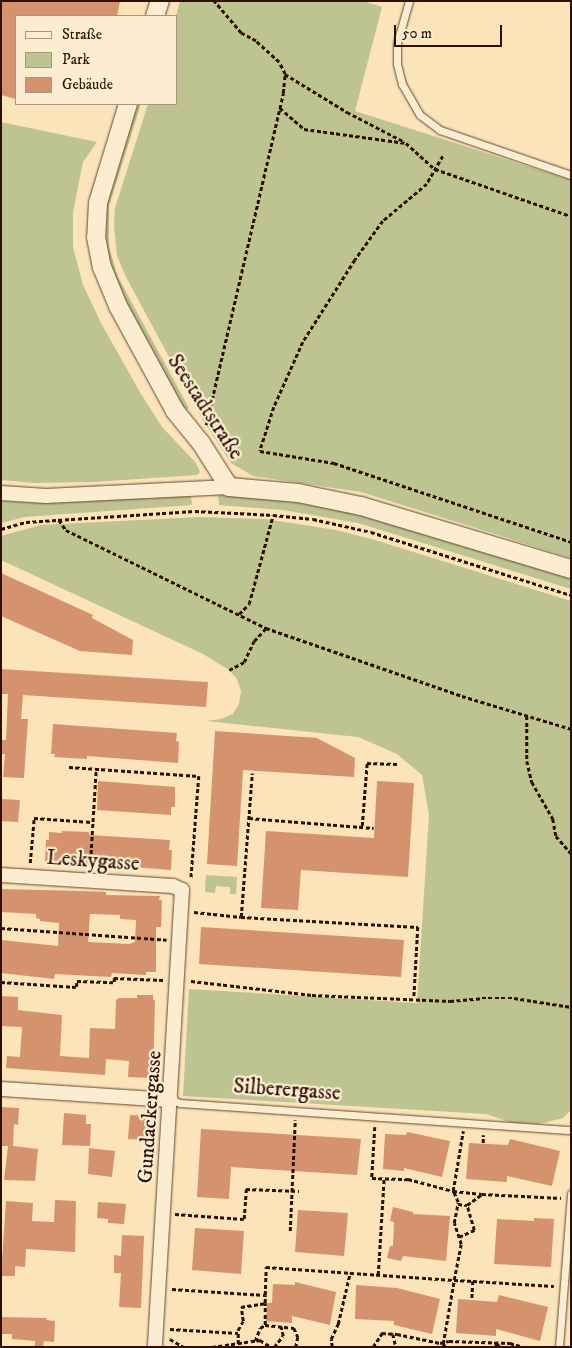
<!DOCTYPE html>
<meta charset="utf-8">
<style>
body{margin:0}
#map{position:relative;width:572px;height:1348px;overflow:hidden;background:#fbe3ba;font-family:"IM FELL DW Pica",serif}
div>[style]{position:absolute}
.green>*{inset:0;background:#bdc491}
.building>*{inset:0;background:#d5926e}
.path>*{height:2.5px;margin-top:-1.25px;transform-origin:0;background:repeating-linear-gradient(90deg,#2f1000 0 4px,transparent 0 6.5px)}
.roads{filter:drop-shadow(0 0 1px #62452e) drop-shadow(0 0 1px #62452e)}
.service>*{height:7px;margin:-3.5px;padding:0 3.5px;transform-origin:3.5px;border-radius:3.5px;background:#fcedd2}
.minor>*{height:14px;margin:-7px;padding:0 7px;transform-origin:7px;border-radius:7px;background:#fcedd2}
.tertiary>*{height:18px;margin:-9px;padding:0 9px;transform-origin:9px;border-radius:9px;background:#fcedd2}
span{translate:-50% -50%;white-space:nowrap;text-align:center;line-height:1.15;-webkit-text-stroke:4.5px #fcedd2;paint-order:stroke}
.street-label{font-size:21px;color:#2f1000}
.frame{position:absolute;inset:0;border:2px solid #2f1000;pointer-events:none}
.legend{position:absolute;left:15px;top:15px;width:162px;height:90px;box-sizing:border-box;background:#fcedd2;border:1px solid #aa957e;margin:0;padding:6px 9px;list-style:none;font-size:15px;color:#2f1000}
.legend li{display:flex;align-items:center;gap:10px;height:25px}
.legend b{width:25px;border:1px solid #aa957e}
.scale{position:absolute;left:394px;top:25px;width:108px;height:22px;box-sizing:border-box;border:2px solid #2f1000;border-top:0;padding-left:6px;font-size:15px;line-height:18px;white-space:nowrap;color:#2f1000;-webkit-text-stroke:4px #fcedd2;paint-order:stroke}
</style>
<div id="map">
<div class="green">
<i style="clip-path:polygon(180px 1px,364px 1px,382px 7px,355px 111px,571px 180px,571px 558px,361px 492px,253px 476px,231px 463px,204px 422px,126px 277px,117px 256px,114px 226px,115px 208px,148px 104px,176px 104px,176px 16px)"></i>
<i style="clip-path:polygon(134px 104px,141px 104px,109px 206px,109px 247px,118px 277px,189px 408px,185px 410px,116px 286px,103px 240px,106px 196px)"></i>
<i style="clip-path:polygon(1px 122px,97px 142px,83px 162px,73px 212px,73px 247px,83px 285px,101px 323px,141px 394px,162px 427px,196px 463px,200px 472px,197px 475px,94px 482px,33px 483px,1px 480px)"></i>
<i style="clip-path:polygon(191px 495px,192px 505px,25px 517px,1px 523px,1px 501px,45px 503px)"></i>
<i style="clip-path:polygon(218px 495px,307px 502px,357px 512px,571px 577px,571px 589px,358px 523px,283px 510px,219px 505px)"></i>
<i style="clip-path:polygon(199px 517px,265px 519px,336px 530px,375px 540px,571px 601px,571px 1110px,563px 1118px,539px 1124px,512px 1123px,486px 1114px,183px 1096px,189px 989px,417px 1003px,429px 815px,422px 775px,397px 754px,358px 737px,206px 721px,221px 719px,233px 714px,239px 704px,241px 691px,237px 679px,229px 670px,203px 654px,1px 560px,1px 536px,41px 525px)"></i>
<i style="clip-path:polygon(206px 875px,237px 877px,236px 894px,230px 894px,230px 887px,216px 886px,215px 893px,205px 892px)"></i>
</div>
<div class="building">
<i style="clip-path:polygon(1px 1px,120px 1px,117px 16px,16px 16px,16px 99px,1px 95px)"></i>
<i style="clip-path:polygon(1px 573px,93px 615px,92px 618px,133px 640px,132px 655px,80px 651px,1px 616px)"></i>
<i style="clip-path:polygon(1px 669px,208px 682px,206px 707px,23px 695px,21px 719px,28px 719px,24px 778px,3px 777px,5px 754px,2px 754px,2px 740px,6px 740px,8px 694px,1px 694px)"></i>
<i style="clip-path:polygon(53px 724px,177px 733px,176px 741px,179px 742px,178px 763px,87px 756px,87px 759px,54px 757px,55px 754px,51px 754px)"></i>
<i style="clip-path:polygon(215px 731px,317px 738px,355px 758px,354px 777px,243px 770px,237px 866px,207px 864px)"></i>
<i style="clip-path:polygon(98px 781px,175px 787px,175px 807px,171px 807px,171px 815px,97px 810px)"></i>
<i style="clip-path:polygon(377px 781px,414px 783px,408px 877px,301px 870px,298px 910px,261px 908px,266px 831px,374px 838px)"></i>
<i style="clip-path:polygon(1px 799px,20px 800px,18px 822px,1px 821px)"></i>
<i style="clip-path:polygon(62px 831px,89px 832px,89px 835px,170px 840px,169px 850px,172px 850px,171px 870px,120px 866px,120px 869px,80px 864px,80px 867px,48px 865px,48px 862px,45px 862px,46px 840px,49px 840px,49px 832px,62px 833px)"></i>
<i style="clip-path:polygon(evenodd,1px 889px,81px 891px,106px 892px,106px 895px,160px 896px,159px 900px,162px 900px,161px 927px,156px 927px,156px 972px,146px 972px,146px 975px,112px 973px,111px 977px,55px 974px,54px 979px,1px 973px,1px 940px,58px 946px,59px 923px,40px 921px,40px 919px,36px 918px,36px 914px,1px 912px,1px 889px,90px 914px,120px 915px,120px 919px,136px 920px,135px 942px,129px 944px,88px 942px,90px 914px)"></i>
<i style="clip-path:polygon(201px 927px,404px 940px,401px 977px,199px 964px)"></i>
<i style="clip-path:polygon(137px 995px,153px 995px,153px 1000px,155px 1000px,153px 1078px,128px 1077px,129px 1061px,106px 1059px,105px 1075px,6px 1068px,7px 1056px,20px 1057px,22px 1027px,1px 1026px,1px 996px,18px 997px,18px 1010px,62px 1015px,60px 1056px,89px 1058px,90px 1028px,115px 1029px,116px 1000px,119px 998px,137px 998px)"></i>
<i style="clip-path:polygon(1px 1107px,19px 1108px,18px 1125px,14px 1124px,13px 1146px,38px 1149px,35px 1181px,4px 1180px,8px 1146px,1px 1146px)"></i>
<i style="clip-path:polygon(64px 1113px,86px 1115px,86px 1124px,91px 1124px,90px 1146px,62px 1145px)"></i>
<i style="clip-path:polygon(130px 1115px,151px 1116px,149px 1140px,128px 1139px)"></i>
<i style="clip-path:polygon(201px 1129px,361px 1139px,357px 1175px,231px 1167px,229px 1199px,197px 1197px)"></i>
<i style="clip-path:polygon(407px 1132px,450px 1141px,442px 1177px,404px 1168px,404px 1171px,383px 1169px,385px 1134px,406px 1135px)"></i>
<i style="clip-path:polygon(510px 1139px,560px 1151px,552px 1186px,507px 1176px,507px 1182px,466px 1179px,469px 1143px,508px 1145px)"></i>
<i style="clip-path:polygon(89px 1148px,115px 1151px,112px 1177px,88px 1174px)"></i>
<i style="clip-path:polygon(55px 1200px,76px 1201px,75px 1252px,26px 1249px,25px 1267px,15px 1266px,15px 1276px,1px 1276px,6px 1201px,33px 1203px,32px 1221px,54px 1222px)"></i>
<i style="clip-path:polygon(98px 1202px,126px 1204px,124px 1224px,108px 1223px,108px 1219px,97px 1218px)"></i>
<i style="clip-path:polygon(393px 1207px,413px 1212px,413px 1214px,450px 1216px,446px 1261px,403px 1256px,401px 1261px,387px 1258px,390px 1246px,393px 1246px,394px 1222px,390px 1221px)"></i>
<i style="clip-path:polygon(298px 1210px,348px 1213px,344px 1256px,295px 1252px)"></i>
<i style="clip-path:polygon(534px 1218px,554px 1219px,551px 1267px,494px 1264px,497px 1219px,534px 1221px)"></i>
<i style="clip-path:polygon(195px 1228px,244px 1231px,241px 1274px,192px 1270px)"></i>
<i style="clip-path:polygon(122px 1235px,144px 1236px,141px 1308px,119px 1307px,121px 1273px,114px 1273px,114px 1255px,121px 1256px)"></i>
<i style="clip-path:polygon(295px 1282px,336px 1292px,330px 1325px,292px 1316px,292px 1323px,266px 1321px,267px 1303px,272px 1303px,273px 1284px,295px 1285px)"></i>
<i style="clip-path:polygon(356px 1285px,397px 1288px,440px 1299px,432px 1334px,394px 1325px,394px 1321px,355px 1319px)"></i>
<i style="clip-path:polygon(499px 1295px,548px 1307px,540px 1341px,496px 1329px,496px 1336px,456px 1333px,458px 1299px,497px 1302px)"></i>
<i style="clip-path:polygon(1px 1317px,47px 1318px,46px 1320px,55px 1321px,54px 1342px,44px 1341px,43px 1347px,35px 1347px,35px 1341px,12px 1339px,12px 1334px,1px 1334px)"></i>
</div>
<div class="path">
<i style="left:285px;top:74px;width:73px;rotate:31.5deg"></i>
<i style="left:347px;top:112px;width:63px;rotate:27.4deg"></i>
<i style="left:280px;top:108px;width:32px;rotate:41deg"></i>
<i style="left:304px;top:129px;width:103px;rotate:7.8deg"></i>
<i style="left:406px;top:143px;width:39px;rotate:42deg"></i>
<i style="left:435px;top:169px;width:144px;rotate:19.1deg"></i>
<i style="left:443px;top:156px;width:32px;rotate:120deg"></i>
<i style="left:427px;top:184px;width:57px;rotate:139.9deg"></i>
<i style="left:383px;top:221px;width:48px;rotate:125.7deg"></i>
<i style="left:355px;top:260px;width:97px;rotate:122.4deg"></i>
<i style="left:303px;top:342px;width:71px;rotate:114deg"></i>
<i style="left:274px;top:407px;width:46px;rotate:107.7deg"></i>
<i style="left:260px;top:451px;width:75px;rotate:9.2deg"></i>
<i style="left:334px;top:463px;width:250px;rotate:18.4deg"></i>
<i style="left:206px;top:425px;width:341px;rotate:-76.9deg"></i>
<i style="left:283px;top:93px;width:19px;rotate:-84deg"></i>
<i style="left:285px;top:74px;width:13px;rotate:-117deg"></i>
<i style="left:279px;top:62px;width:31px;rotate:-138deg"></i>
<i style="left:256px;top:41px;width:17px;rotate:-152deg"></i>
<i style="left:241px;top:33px;width:42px;rotate:-130.2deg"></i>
<i style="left:59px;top:520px;width:12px;rotate:55deg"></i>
<i style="left:66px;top:530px;width:223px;rotate:26.1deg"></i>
<i style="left:266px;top:628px;width:207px;rotate:19.1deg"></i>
<i style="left:462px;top:696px;width:114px;rotate:16.8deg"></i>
<i style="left:1px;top:529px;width:26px;rotate:-16deg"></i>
<i style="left:26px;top:522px;width:169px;rotate:-3.7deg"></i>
<i style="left:195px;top:511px;width:78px;rotate:2.9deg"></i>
<i style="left:273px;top:515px;width:40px;rotate:5.7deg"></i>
<i style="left:313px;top:519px;width:59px;rotate:12.6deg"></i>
<i style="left:371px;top:532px;width:210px;rotate:17.5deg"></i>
<i style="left:239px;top:614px;width:14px;rotate:-45deg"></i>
<i style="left:249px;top:604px;width:92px;rotate:-74.9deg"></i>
<i style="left:229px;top:670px;width:17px;rotate:-28deg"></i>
<i style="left:244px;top:662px;width:23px;rotate:-65deg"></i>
<i style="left:254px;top:641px;width:18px;rotate:-47deg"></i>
<i style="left:527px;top:716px;width:45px;rotate:90deg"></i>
<i style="left:527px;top:761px;width:22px;rotate:77deg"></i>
<i style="left:532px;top:782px;width:43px;rotate:60.4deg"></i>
<i style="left:553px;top:819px;width:17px;rotate:80deg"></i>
<i style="left:556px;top:836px;width:23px;rotate:49deg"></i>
<i style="left:69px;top:767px;width:130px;rotate:4deg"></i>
<i style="left:199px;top:776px;width:103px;rotate:94.4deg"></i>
<i style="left:249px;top:818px;width:125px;rotate:4.6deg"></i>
<i style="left:362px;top:826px;width:63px;rotate:-85.5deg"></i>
<i style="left:367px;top:763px;width:30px;rotate:2deg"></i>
<i style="left:30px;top:863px;width:45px;rotate:-84.9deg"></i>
<i style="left:34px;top:818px;width:58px;rotate:3.9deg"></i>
<i style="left:90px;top:867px;width:99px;rotate:-86.5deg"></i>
<i style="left:194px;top:912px;width:47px;rotate:6.1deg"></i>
<i style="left:241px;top:917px;width:177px;rotate:3.2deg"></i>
<i style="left:418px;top:927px;width:71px;rotate:93.2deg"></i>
<i style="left:241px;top:917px;width:144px;rotate:-85.6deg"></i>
<i style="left:1px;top:928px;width:166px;rotate:4.1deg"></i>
<i style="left:191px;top:981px;width:122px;rotate:6.6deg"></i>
<i style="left:312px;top:995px;width:138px;rotate:2.5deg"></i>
<i style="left:450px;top:1001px;width:32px;rotate:-5deg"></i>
<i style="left:482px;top:998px;width:32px"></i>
<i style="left:514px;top:998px;width:58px;rotate:9deg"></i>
<i style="left:1px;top:982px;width:75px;rotate:3.8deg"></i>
<i style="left:76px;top:987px;width:6px;rotate:-81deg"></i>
<i style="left:77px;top:981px;width:37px;rotate:2deg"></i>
<i style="left:114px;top:982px;width:4px;rotate:-90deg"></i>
<i style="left:114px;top:978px;width:49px;rotate:2.3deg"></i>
<i style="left:375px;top:1127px;width:51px;rotate:93.4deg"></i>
<i style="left:372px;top:1178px;width:36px;rotate:2deg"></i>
<i style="left:408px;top:1179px;width:47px;rotate:14.9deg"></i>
<i style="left:453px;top:1191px;width:29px;rotate:6deg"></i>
<i style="left:482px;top:1194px;width:79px;rotate:2.9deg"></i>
<i style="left:483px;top:1143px;width:8px;rotate:-90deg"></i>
<i style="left:458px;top:1204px;width:9px;rotate:6deg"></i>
<i style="left:175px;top:1214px;width:69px;rotate:4.1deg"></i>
<i style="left:244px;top:1219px;width:30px;rotate:-86deg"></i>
<i style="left:246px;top:1189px;width:53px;rotate:2.2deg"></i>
<i style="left:290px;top:1231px;width:111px;rotate:-87.4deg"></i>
<i style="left:459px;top:1237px;width:17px;rotate:-25deg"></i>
<i style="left:474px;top:1230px;width:26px;rotate:-106deg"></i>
<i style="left:467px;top:1205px;width:19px;rotate:-36deg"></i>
<i style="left:378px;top:1275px;width:97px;rotate:-86.5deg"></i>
<i style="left:473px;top:1281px;width:81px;rotate:3.5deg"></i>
<i style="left:172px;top:1289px;width:93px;rotate:3.7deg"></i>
<i style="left:265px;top:1295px;width:28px;rotate:-88deg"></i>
<i style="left:266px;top:1267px;width:188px;rotate:4deg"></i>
<i style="left:454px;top:1280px;width:37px;rotate:-79deg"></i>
<i style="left:461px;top:1244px;width:22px;rotate:-108deg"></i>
<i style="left:454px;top:1223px;width:21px;rotate:-79deg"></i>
<i style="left:458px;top:1202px;width:12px;rotate:-114deg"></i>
<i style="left:453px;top:1191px;width:61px;rotate:-80.5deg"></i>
<i style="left:265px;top:1325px;width:29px;rotate:6deg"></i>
<i style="left:294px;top:1328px;width:10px;rotate:66deg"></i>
<i style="left:298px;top:1337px;width:10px;rotate:101deg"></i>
<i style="left:170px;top:1329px;width:68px;rotate:3.4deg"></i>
<i style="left:393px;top:1334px;width:13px;rotate:77deg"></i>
<i style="left:170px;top:1339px;width:16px;rotate:30deg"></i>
<i style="left:255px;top:1341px;width:14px;rotate:-69deg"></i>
<i style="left:260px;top:1328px;width:6px;rotate:-31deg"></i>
<i style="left:265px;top:1325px;width:22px;rotate:-90deg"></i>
<i style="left:238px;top:1344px;width:14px;rotate:-90deg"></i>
<i style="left:238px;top:1330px;width:10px;rotate:-61deg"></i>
<i style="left:243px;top:1321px;width:14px;rotate:-98deg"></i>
<i style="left:241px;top:1307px;width:24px;rotate:-9deg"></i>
<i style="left:265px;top:1303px;width:8px;rotate:-90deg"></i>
<i style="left:212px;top:1347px;width:49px;rotate:-8.3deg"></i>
<i style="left:260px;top:1340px;width:13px;rotate:32deg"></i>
<i style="left:274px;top:1347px;width:14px;rotate:-51deg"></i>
<i style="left:283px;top:1336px;width:9px;rotate:-103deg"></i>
<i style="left:317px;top:1347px;width:5px"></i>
<i style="left:332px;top:1347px;width:8px;rotate:-97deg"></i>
<i style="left:331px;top:1339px;width:17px;rotate:-65deg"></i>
<i style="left:338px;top:1324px;width:52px;rotate:-76.8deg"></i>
<i style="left:373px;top:1347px;width:17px;rotate:-57deg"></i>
<i style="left:382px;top:1333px;width:15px;rotate:4deg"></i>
<i style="left:397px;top:1334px;width:44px;rotate:11.8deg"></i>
<i style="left:440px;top:1343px;width:9px;rotate:-13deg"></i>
<i style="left:449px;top:1341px;width:61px;rotate:1.9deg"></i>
<i style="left:510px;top:1343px;width:15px;rotate:16deg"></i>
<i style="left:445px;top:1347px;width:4px;rotate:-124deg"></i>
<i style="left:443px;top:1344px;width:65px;rotate:-80.2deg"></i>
<i style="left:454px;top:1280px;width:19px;rotate:3deg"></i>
<i style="left:473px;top:1281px;width:19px;rotate:93deg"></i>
<i style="left:495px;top:1347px;width:4px;rotate:-63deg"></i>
<i style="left:497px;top:1343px;width:5px;rotate:53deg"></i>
</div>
<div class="roads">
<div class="service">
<i style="left:409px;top:1px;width:44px;rotate:105.9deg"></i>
<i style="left:397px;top:43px;width:21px;rotate:90deg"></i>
<i style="left:397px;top:64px;width:21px;rotate:76deg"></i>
<i style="left:402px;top:84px;width:36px;rotate:60deg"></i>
<i style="left:420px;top:115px;width:25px;rotate:37deg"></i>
<i style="left:440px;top:130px;width:139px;rotate:19deg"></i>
<i style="left:171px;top:1100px;width:9px;rotate:18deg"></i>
<i style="left:180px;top:1103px;width:392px;rotate:4deg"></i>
<i style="left:559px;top:1347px;width:154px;rotate:-85.5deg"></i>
</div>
<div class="minor">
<i style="left:1px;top:493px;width:45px;rotate:3.8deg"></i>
<i style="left:46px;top:496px;width:183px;rotate:-2.8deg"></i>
<i style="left:1px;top:875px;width:172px;rotate:3.7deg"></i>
<i style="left:173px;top:886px;width:10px;rotate:24deg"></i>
<i style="left:182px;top:890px;width:458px;rotate:93.4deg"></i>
<i style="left:1px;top:1089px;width:170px;rotate:3.7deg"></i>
</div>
<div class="tertiary">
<i style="left:155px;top:16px;width:16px;rotate:-72deg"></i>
<i style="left:128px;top:104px;width:103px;rotate:106.9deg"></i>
<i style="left:98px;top:203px;width:34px;rotate:93deg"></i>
<i style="left:96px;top:237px;width:31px;rotate:79deg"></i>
<i style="left:102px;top:267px;width:42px;rotate:67.7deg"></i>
<i style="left:118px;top:306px;width:119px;rotate:61.5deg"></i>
<i style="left:175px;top:411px;width:41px;rotate:50.9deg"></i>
<i style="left:201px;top:443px;width:52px;rotate:57.5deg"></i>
<i style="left:229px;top:487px;width:69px;rotate:5deg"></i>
<i style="left:298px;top:493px;width:64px;rotate:11.7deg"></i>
<i style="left:361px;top:506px;width:219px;rotate:16.7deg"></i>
</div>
</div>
<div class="street-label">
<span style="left:205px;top:407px;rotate:57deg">Seestadtstraße</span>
<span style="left:93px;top:861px;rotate:4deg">Leskygasse</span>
<span style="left:287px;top:1090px;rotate:4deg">Silberergasse</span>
<span style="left:150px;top:1117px;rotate:-86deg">Gundackergasse</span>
</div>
<div class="frame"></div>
<ul class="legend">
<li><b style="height:6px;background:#fcedd2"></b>Straße</li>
<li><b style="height:14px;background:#bdc491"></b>Park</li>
<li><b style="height:14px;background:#d5926e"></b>Gebäude</li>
</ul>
<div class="scale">50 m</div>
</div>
